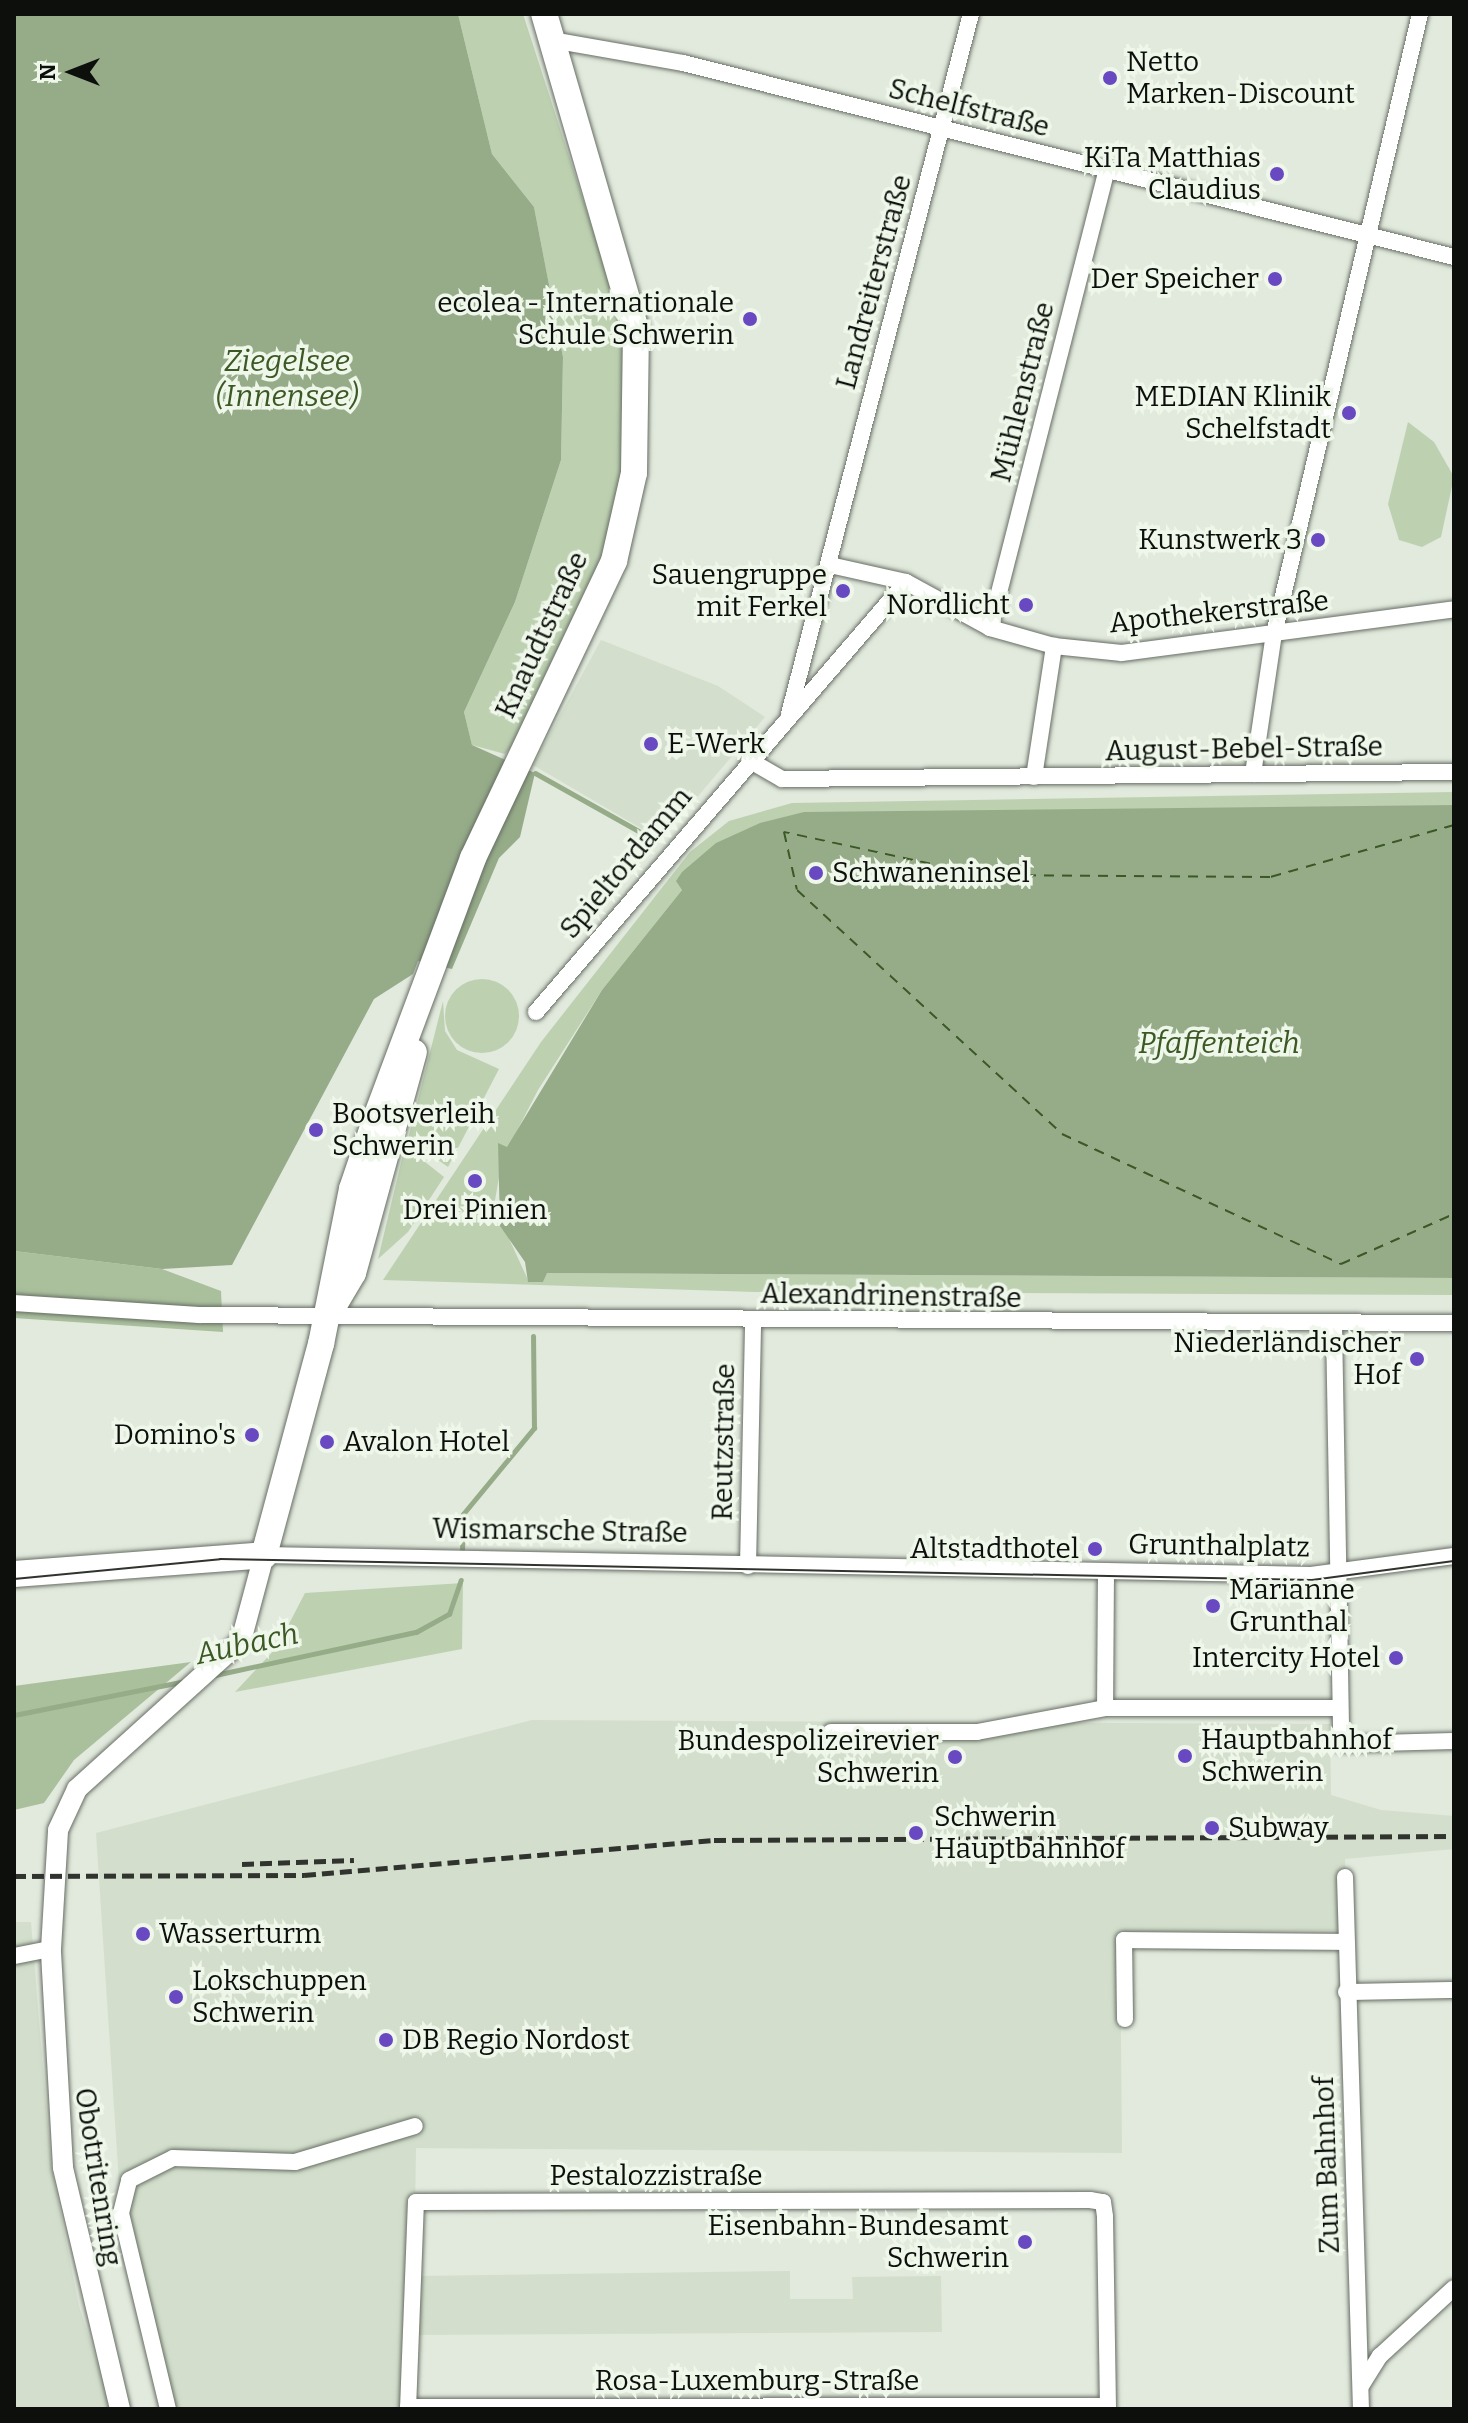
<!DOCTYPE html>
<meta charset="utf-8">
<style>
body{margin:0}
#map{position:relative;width:1468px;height:2423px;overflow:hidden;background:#e2e9dd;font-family:Bitter,serif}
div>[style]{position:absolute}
.built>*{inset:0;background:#d3dfcc}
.green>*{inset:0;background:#bdd1b1}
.round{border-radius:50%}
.forest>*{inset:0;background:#aac09d}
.water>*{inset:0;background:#96ac89}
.stream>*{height:5px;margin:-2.5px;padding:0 2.5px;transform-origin:2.5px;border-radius:2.5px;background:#96ac89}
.ferry>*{height:2px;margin-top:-1px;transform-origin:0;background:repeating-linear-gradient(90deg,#3b5825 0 10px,transparent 0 18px)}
.roads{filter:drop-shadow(0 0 2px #676e64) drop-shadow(0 0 2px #676e64)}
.minor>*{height:16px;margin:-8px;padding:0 8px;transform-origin:8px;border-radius:8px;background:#fff}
.tertiary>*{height:20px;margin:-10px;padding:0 10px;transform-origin:10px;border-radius:10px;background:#fff}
.primary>*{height:26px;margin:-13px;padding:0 13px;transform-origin:13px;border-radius:13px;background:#fff}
.tram>*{height:2px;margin:-1px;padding:0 1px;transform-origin:1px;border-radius:1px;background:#30332e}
.rail>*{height:5px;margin-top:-2.5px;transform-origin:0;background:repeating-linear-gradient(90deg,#30332e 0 12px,transparent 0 18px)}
.dots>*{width:22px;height:22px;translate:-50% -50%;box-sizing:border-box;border:4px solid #eff7ea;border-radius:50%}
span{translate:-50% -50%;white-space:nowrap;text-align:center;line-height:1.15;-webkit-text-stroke:7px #eff7ea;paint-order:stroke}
.poi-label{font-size:28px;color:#0c0f0b}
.left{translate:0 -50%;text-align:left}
.right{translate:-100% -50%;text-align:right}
.street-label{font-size:28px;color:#0c0f0b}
.water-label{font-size:30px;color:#3b5825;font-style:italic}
.frame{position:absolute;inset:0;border:16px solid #0c0f0b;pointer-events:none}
.north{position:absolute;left:32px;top:32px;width:80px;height:80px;-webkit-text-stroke:6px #eff7ea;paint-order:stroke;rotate:270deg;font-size:22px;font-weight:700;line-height:32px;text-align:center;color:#0c0f0b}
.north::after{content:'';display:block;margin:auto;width:28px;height:36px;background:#0c0f0b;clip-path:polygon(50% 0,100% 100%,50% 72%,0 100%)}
</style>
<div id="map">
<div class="built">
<i style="clip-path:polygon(601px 640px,718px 686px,765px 717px,661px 840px,533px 765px)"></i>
<i style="clip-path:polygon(532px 1720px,1330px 1724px,1331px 1795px,1381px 1810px,1454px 1816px,1454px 1849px,1345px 1859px,1346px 1930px,1120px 1932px,1122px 2153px,416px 2148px,414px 2276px,790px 2271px,790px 2299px,853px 2299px,852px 2277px,941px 2276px,942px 2332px,411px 2335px,408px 2409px,168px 2409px,121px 2213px,96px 1833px)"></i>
<i style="clip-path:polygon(14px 1922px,31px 1922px,51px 2165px,79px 2306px,112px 2409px,14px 2409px)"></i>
</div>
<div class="green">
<i style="clip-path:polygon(458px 14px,523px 14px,624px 326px,630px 433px,608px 554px,520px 738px,505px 754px,472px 745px,464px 712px,515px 602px,561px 460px,563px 357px,534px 207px,492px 154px)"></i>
<i style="clip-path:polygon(1408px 422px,1434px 442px,1454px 477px,1441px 537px,1422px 547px,1399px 540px,1388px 504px)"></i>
<i style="clip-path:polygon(1454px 792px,1454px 805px,682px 890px,602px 990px,538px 1090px,502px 1160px,494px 1206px,529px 1282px,543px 1282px,546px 1273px,1454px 1278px,1454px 1295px,755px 1292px,383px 1280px,541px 1042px,690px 852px,729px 821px,792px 803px)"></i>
<i class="round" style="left:445px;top:979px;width:74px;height:74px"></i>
<i style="clip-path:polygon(443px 1001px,445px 1031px,457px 1050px,499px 1069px,448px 1167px,408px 1139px)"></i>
<i style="clip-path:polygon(405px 1146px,444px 1177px,408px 1232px,378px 1259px)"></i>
<i style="clip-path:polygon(463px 1583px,462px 1649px,235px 1692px,277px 1647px,305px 1593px)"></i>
</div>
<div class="forest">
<i style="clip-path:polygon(14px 1251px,162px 1269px,221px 1291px,223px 1332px,14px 1318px)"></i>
<i style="clip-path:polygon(191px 1662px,74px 1760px,44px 1803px,14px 1810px,14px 1686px)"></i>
</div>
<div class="water">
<i style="clip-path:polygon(14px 14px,458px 14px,492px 154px,534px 207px,563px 357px,561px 460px,515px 602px,464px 712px,472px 745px,535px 773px,520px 837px,499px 858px,452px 969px,418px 961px,413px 974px,374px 999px,232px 1265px,162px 1269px,14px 1251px)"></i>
<i style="clip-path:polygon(1454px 805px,1454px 1278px,547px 1273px,543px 1282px,528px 1282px,525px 1262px,500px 1226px,498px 1143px,507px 1147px,602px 990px,682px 890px,676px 881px,682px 872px,716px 843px,760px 823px,804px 812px)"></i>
</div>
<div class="stream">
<i style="left:535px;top:773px;width:139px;rotate:29.3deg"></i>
<i style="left:462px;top:1550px;width:36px;rotate:-88deg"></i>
<i style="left:463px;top:1514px;width:112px;rotate:-50.5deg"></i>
<i style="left:534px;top:1428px;width:92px;rotate:-90.6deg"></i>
<i style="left:215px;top:1675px;width:206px;rotate:-12.1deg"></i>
<i style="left:416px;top:1632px;width:38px;rotate:-29deg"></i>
<i style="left:449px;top:1614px;width:36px;rotate:-71deg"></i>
<i style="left:14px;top:1715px;width:175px;rotate:-11.2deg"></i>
</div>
<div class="ferry">
<i style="left:1454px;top:825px;width:191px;rotate:164.2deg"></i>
<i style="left:1270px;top:877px;width:287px;rotate:-179.6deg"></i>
<i style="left:983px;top:875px;width:204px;rotate:-167.8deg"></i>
<i style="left:784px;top:832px;width:59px;rotate:77.4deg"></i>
<i style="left:797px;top:890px;width:360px;rotate:42.6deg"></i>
<i style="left:1062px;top:1134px;width:308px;rotate:25deg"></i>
<i style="left:1341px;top:1264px;width:124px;rotate:-23.9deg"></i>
</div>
<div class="roads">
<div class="minor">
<i style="left:552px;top:40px;width:133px;rotate:10deg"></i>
<i style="left:683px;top:63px;width:795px;rotate:14.12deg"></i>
<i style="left:830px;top:565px;width:78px;rotate:12.6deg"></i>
<i style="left:906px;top:582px;width:96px;rotate:28.7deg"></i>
<i style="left:990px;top:628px;width:66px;rotate:15.7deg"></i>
<i style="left:1054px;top:646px;width:68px;rotate:5.9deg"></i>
<i style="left:1122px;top:653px;width:335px;rotate:-7.5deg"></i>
<i style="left:990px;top:628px;width:474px;rotate:-75.7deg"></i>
<i style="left:789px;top:714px;width:723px;rotate:-75.43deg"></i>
<i style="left:749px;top:760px;width:38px;rotate:30deg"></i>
<i style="left:782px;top:779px;width:672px;rotate:-0.6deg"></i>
<i style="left:1253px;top:774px;width:142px;rotate:-81.5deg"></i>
<i style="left:1274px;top:634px;width:637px;rotate:-76.75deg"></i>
<i style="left:1034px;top:777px;width:133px;rotate:-81.3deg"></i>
<i style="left:536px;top:1012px;width:567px;rotate:-49.29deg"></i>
<i style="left:14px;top:1303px;width:185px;rotate:3.7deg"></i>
<i style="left:199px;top:1315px;width:1255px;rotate:0.37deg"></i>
<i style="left:1334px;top:1325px;width:419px;rotate:89deg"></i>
<i style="left:1341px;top:1744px;width:113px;rotate:-1.5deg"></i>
<i style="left:264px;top:1555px;width:1047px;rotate:1.09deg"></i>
<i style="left:1311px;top:1575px;width:144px;rotate:-7.6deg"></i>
<i style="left:748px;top:1566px;width:246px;rotate:-88.8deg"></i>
<i style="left:1106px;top:1571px;width:137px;rotate:90.4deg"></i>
<i style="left:1105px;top:1708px;width:235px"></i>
<i style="left:831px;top:1732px;width:146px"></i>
<i style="left:977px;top:1732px;width:130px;rotate:-10.6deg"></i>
<i style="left:1345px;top:1877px;width:532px;rotate:88.28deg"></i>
<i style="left:14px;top:1956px;width:38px;rotate:-11deg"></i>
<i style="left:1346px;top:1992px;width:108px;rotate:-1.1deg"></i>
<i style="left:1125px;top:2019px;width:79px;rotate:-90.7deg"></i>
<i style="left:1124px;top:1940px;width:222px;rotate:0.5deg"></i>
<i style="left:1361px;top:2386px;width:36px;rotate:-58deg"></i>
<i style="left:1380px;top:2356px;width:100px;rotate:-42.6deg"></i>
<i style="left:408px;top:2407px;width:699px;rotate:-0.08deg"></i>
<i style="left:168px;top:2409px;width:202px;rotate:-103.5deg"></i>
<i style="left:121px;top:2213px;width:34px;rotate:-76deg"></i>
<i style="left:129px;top:2180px;width:49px;rotate:-26.6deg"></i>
<i style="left:173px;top:2158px;width:122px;rotate:1.9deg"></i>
<i style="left:295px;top:2162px;width:125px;rotate:-16.7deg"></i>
<i style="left:408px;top:2409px;width:207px;rotate:-87.8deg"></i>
<i style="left:416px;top:2202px;width:674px;rotate:-0.17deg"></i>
<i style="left:1090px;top:2200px;width:13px;rotate:9deg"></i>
<i style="left:1103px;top:2202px;width:15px;rotate:82deg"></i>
<i style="left:1105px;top:2217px;width:192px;rotate:89.1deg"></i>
</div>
<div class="tertiary">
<i style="left:120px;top:2409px;width:249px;rotate:-103.3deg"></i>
<i style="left:63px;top:2167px;width:218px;rotate:-93.2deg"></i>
<i style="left:51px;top:1949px;width:119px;rotate:-86.6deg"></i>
<i style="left:58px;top:1830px;width:45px;rotate:-65.1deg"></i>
<i style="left:77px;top:1789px;width:221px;rotate:-42.1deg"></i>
<i style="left:241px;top:1641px;width:89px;rotate:-75deg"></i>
</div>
<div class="primary">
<i style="left:331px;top:1310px;width:43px;rotate:-59.3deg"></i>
<i style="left:353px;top:1273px;width:229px;rotate:-74.6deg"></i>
<i style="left:14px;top:1574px;width:251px;rotate:-4.3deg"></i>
<i style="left:264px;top:1555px;width:219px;rotate:-74.9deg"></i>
<i style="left:321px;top:1344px;width:158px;rotate:-78.7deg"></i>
<i style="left:352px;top:1189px;width:78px;rotate:-71.3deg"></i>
<i style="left:377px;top:1115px;width:274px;rotate:-69.5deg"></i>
<i style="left:473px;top:858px;width:329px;rotate:-64.6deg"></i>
<i style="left:614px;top:561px;width:90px;rotate:-77.2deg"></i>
<i style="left:634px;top:473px;width:143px;rotate:-89.2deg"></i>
<i style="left:636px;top:330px;width:329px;rotate:-106.2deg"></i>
</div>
</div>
<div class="tram">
<i style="left:14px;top:1579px;width:207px;rotate:-5.5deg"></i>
<i style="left:220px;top:1559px;width:1092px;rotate:1.1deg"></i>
<i style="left:1312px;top:1580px;width:143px;rotate:-7.6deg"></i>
</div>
<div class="rail">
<i style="left:242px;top:1864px;width:112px;rotate:-2deg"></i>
<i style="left:14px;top:1876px;width:290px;rotate:-0.2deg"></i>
<i style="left:304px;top:1875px;width:411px;rotate:-4.9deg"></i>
<i style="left:714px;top:1840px;width:740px;rotate:-0.31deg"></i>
</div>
<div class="dots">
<i style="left:1110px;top:78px;background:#6849c2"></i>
<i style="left:1277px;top:174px;background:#6849c2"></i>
<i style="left:1275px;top:279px;background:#6849c2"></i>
<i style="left:750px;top:319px;background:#6849c2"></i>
<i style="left:1349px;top:413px;background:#6849c2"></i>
<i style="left:1318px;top:540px;background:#6849c2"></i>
<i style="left:843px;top:591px;background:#6849c2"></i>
<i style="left:1026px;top:605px;background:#6849c2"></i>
<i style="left:651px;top:744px;background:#6849c2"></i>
<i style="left:816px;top:873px;background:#6849c2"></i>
<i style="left:316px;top:1130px;background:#6849c2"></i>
<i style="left:475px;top:1181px;background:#6849c2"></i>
<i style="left:1417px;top:1359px;background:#6849c2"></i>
<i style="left:252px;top:1435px;background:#6849c2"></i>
<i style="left:327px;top:1442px;background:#6849c2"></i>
<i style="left:1095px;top:1549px;background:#6849c2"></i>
<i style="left:1213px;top:1606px;background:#6849c2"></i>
<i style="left:1396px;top:1658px;background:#6849c2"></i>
<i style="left:1185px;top:1756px;background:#6849c2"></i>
<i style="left:955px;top:1757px;background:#6849c2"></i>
<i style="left:1212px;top:1828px;background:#6849c2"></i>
<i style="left:916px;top:1833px;background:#6849c2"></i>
<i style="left:143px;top:1934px;background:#6849c2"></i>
<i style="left:176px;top:1997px;background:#6849c2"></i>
<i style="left:386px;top:2040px;background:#6849c2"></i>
<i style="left:1025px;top:2242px;background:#6849c2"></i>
</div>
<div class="poi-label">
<span class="left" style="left:1126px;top:78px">Netto<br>Marken-Discount</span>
<span class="right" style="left:1261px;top:174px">KiTa Matthias<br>Claudius</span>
<span class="right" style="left:1259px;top:279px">Der Speicher</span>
<span class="right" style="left:734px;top:319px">ecolea - Internationale<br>Schule Schwerin</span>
<span class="right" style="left:1331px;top:413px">MEDIAN Klinik<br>Schelfstadt</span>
<span class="right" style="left:1302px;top:540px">Kunstwerk 3</span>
<span class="right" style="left:827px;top:591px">Sauengruppe<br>mit Ferkel</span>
<span class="right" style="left:1010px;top:605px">Nordlicht</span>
<span class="left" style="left:667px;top:744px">E-Werk</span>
<span class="left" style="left:832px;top:873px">Schwaneninsel</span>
<span class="left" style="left:332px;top:1130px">Bootsverleih<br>Schwerin</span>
<span style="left:475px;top:1210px">Drei Pinien</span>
<span class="right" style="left:1401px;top:1359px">Niederländischer<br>Hof</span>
<span class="right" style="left:236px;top:1435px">Domino's</span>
<span class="left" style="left:343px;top:1442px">Avalon Hotel</span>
<span class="right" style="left:1079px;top:1549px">Altstadthotel</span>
<span class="left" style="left:1229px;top:1606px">Marianne<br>Grunthal</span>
<span class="right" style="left:1380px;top:1658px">Intercity Hotel</span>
<span class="left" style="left:1201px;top:1756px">Hauptbahnhof<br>Schwerin</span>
<span class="right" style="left:939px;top:1757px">Bundespolizeirevier<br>Schwerin</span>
<span class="left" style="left:934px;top:1833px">Schwerin<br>Hauptbahnhof</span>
<span class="left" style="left:1228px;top:1828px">Subway</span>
<span class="left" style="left:159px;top:1934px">Wasserturm</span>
<span class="left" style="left:192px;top:1997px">Lokschuppen<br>Schwerin</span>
<span class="left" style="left:402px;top:2040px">DB Regio Nordost</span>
<span class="right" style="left:1009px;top:2242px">Eisenbahn-Bundesamt<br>Schwerin</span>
</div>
<div class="street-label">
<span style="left:969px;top:108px;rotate:14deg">Schelfstraße</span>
<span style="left:874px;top:282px;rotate:-75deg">Landreiterstraße</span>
<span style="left:1023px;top:392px;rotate:-76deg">Mühlenstraße</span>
<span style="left:1219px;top:612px;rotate:-6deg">Apothekerstraße</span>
<span style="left:542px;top:635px;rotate:-65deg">Knaudtstraße</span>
<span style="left:1244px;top:749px;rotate:-1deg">August-Bebel-Straße</span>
<span style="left:626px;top:863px;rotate:-50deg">Spieltordamm</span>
<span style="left:891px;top:1296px;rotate:1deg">Alexandrinenstraße</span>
<span style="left:724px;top:1442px;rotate:-89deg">Reutzstraße</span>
<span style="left:560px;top:1531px;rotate:1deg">Wismarsche Straße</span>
<span style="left:1219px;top:1546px;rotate:1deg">Grunthalplatz</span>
<span style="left:1327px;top:2165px;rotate:-92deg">Zum Bahnhof</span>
<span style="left:656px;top:2176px">Pestalozzistraße</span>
<span style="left:98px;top:2177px;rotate:81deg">Obotritenring</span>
<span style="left:757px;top:2381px">Rosa-Luxemburg-Straße</span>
</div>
<div class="water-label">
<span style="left:287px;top:378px">Ziegelsee<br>(Innensee)</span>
<span style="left:1219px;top:1043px">Pfaffenteich</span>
<span style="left:247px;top:1644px;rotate:-12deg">Aubach</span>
</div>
<div class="frame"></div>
<div class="north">N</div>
</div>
